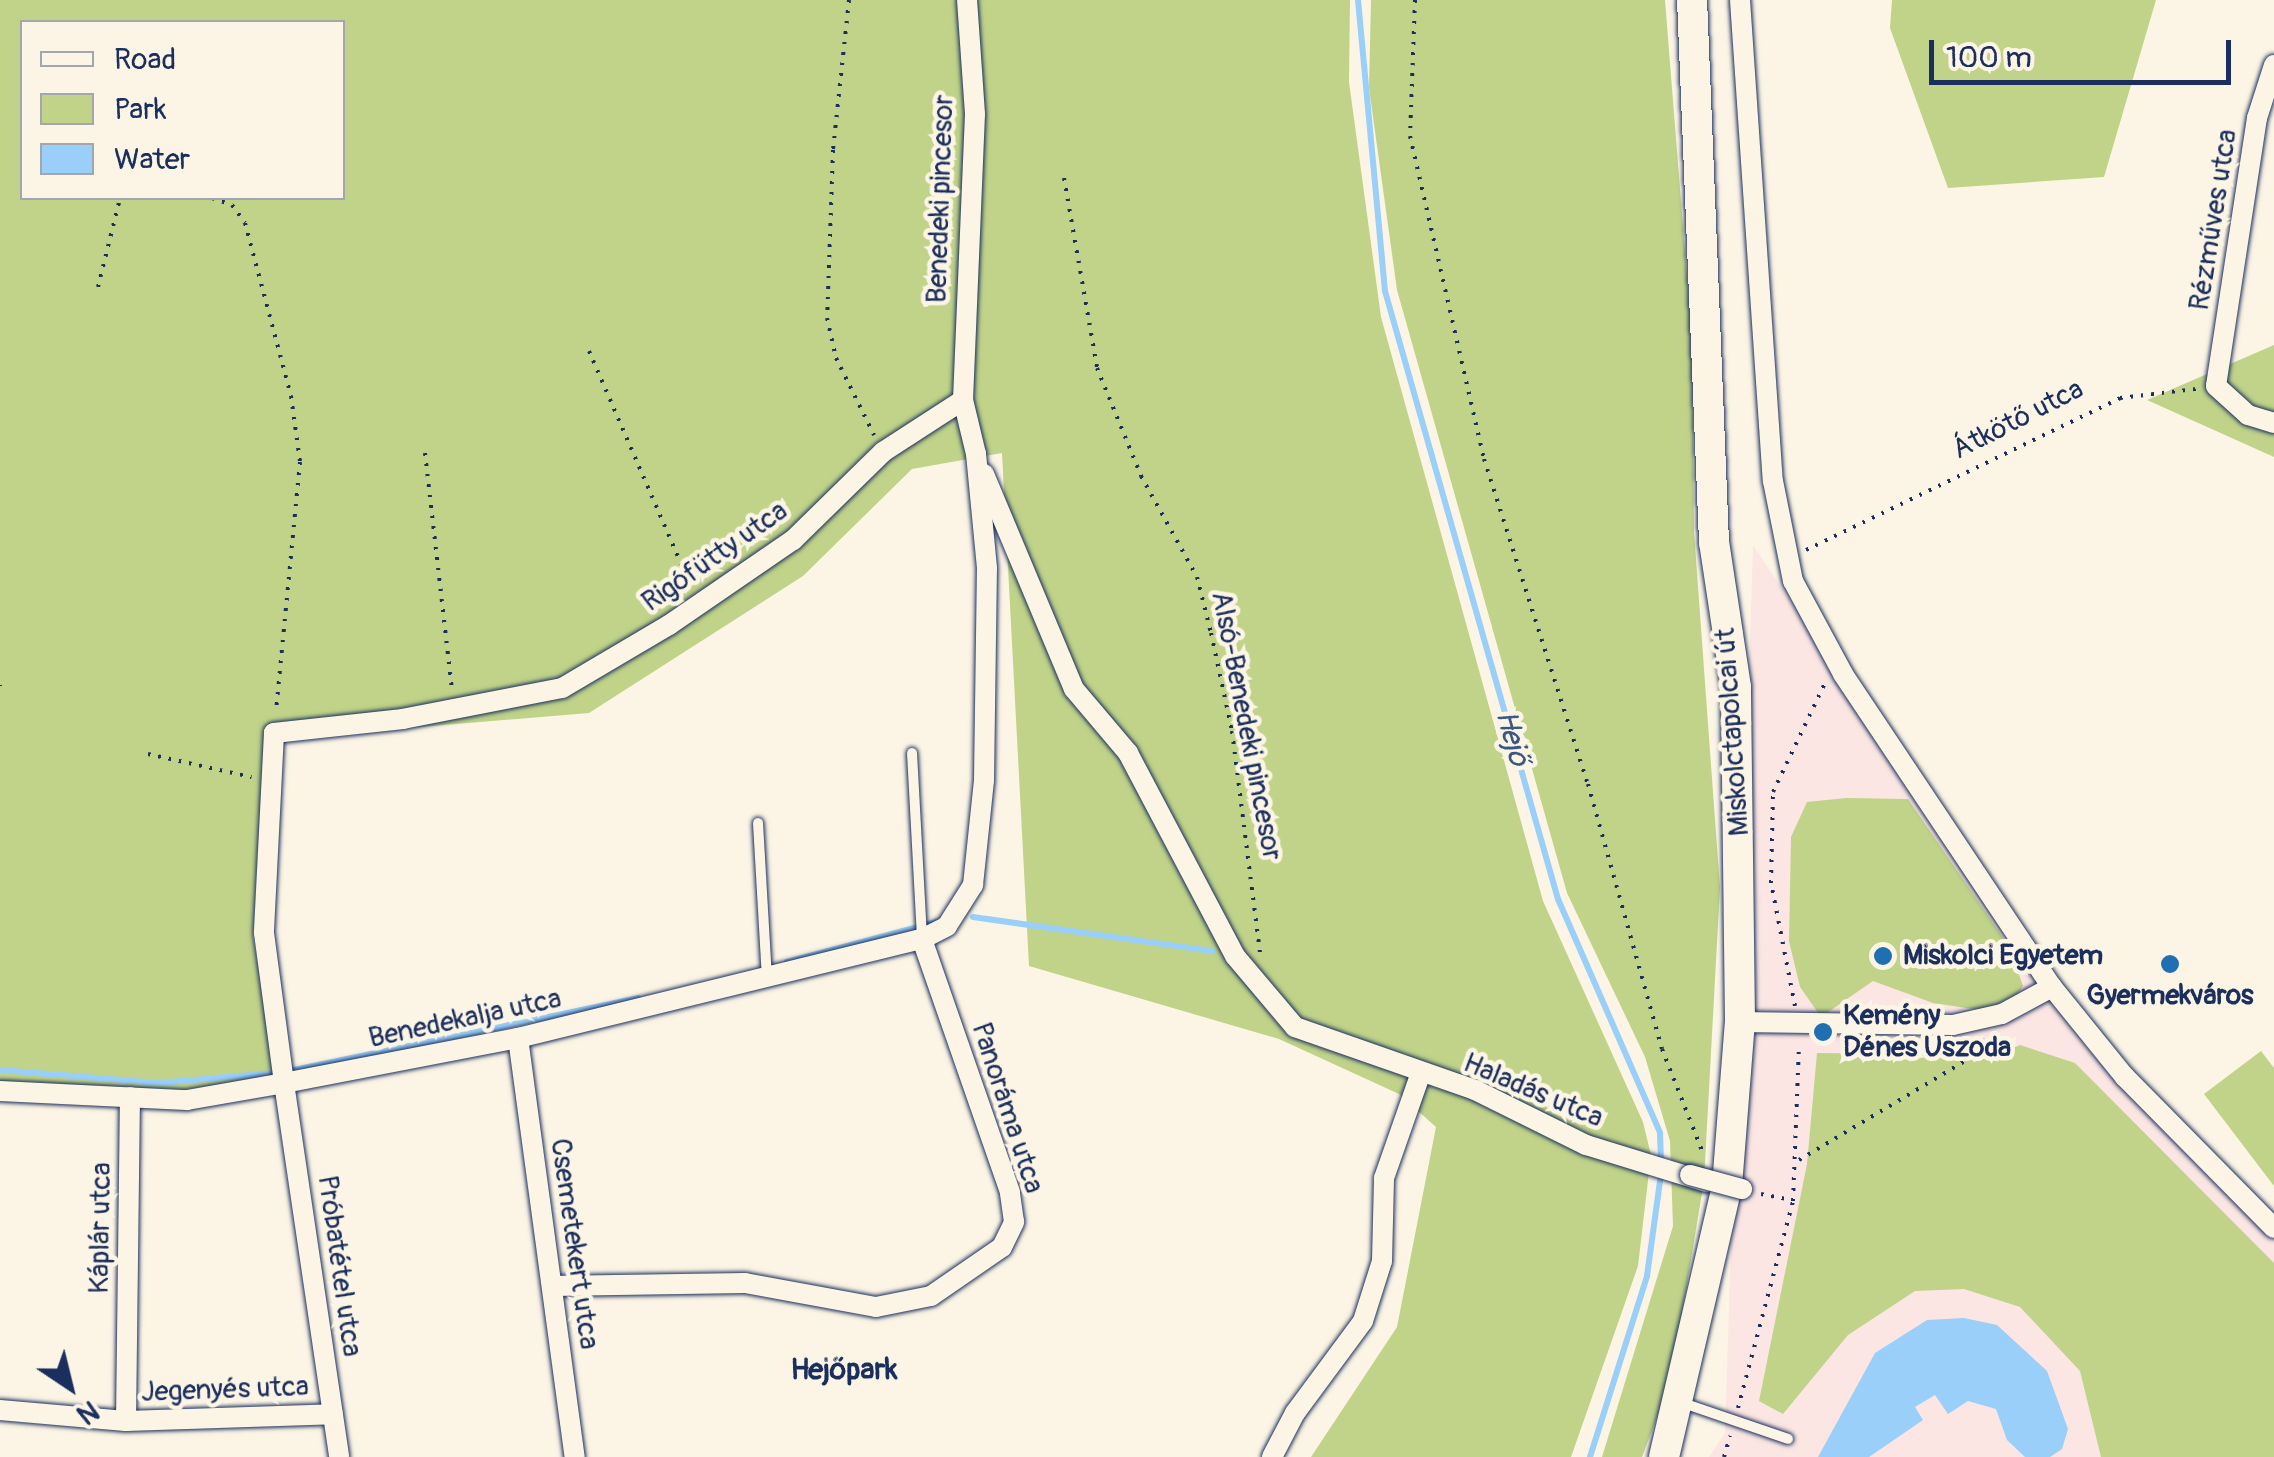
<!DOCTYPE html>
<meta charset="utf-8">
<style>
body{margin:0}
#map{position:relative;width:2274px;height:1457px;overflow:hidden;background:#fcf5e5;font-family:Pangolin,sans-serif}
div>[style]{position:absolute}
.built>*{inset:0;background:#fbe6e3}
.green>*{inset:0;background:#c0d389}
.water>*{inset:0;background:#99cff8}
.stream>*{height:6px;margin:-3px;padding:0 3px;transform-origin:3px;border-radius:3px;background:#99cff8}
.path>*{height:4px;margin-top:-2px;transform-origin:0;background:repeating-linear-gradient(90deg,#1b2f5e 0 2.5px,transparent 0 10.5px)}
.roads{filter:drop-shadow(0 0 2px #1b2f5e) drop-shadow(0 0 2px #1b2f5e)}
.lane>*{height:10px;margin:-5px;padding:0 5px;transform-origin:5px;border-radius:5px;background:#fcf5e5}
.street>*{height:20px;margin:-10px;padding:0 10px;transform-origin:10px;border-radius:10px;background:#fcf5e5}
.secondary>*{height:30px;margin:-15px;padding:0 15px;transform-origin:15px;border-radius:15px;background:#fcf5e5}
.bridges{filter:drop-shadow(0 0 2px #1b2f5e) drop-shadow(0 0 2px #1b2f5e)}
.street-bridge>*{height:20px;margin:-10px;padding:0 10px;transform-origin:10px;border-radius:10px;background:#fcf5e5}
.dots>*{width:28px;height:28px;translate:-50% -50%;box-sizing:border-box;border:5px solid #fcf5e5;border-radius:50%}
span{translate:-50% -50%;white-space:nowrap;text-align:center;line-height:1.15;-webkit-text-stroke:9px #fcf5e5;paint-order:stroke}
.street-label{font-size:28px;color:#1b2f5e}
.poi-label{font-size:28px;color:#1b2f5e;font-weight:700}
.left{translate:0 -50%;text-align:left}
.water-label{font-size:30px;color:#3a5784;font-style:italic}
.neighbourhood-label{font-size:30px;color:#1b2f5e;font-weight:700}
.legend{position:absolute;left:20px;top:20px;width:325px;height:180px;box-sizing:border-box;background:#fcf5e5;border:2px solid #a2a6af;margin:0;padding:12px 18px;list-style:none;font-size:30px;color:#1b2f5e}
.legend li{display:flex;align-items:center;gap:20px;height:50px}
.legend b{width:50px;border:2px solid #a2a6af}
.north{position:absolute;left:20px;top:1337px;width:100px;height:100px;-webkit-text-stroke:8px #fcf5e5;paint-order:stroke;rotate:145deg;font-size:28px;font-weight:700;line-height:40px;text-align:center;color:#1b2f5e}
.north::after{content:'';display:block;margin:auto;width:35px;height:45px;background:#1b2f5e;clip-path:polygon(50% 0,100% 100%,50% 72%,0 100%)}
.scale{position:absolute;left:1929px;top:40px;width:302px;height:45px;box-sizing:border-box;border:5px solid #1b2f5e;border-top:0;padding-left:12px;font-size:30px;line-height:35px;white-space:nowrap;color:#1b2f5e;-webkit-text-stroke:8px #fcf5e5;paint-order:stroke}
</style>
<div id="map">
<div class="built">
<i style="clip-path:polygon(1753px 545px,2073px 1029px,2274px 1231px,2274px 1457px,1709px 1457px,1725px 1433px)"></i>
</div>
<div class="green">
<i style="clip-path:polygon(evenodd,0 0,1350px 0,1349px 82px,1381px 317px,1543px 901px,1643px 1122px,1651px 1155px,1638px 1266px,1571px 1457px,1311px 1457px,1397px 1327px,1436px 1127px,1399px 1094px,1279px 1039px,1029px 966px,1002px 453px,912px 469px,803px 576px,589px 713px,264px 740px,253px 937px,277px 1077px,158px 1093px,0 1081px,0 0,22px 22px,342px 22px,342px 198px,22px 198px,22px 22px)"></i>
<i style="clip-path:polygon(1371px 0,1665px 0,1692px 340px,1694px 532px,1720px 888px,1704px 1181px,1671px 1380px,1642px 1457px,1602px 1457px,1673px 1226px,1670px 1141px,1645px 1057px,1567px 893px,1397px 290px,1369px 88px)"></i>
<i style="clip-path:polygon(1892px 0,2156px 0,2104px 177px,1948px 188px,1890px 28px)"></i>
<i style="clip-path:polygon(2274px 345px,2274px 457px,2147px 400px)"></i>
<i style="clip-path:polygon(1846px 798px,1908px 799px,2010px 948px,2023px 986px,2015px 999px,1980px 1010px,1933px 1003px,1873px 981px,1821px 1017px,1800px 987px,1789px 941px,1791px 837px,1807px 802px)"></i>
<i style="clip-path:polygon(2020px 1045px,2075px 1063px,2274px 1263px,2274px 1457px,2101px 1457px,2080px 1371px,2020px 1307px,1964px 1289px,1915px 1291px,1848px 1335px,1783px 1414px,1759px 1401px,1807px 1164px,1817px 1053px,1998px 1055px)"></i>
<i style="clip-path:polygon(2261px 1051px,2274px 1068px,2274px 1186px,2204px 1094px)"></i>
</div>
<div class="water">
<i style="clip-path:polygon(1964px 1318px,1997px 1325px,2047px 1371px,2068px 1429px,2062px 1449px,2050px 1457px,2025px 1457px,2007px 1440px,1996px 1409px,1968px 1401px,1948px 1414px,1935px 1395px,1915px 1407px,1923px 1420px,1869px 1457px,1818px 1457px,1875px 1353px,1927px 1320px)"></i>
</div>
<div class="stream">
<i style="left:1358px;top:0;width:292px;rotate:84.7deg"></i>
<i style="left:1385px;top:291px;width:632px;rotate:74.12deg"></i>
<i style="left:1558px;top:899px;width:255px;rotate:66.4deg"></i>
<i style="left:1660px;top:1133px;width:29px;rotate:88deg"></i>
<i style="left:973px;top:917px;width:242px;rotate:8.1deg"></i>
<i style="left:787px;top:962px;width:154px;rotate:-15deg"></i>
<i style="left:0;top:1070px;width:160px;rotate:4.7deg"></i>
<i style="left:159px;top:1083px;width:115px;rotate:-5deg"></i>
<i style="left:294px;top:1070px;width:352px;rotate:-11.8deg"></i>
<i style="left:1590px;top:1457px;width:190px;rotate:-72.5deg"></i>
<i style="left:1647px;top:1276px;width:103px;rotate:-82.2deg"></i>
</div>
<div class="path">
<i style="left:849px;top:0;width:151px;rotate:96.1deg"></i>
<i style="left:833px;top:150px;width:168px;rotate:92deg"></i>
<i style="left:827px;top:318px;width:41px;rotate:77.3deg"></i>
<i style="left:836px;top:358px;width:86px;rotate:63.7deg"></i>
<i style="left:1415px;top:0;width:136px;rotate:92.1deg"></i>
<i style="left:1410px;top:136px;width:331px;rotate:77.1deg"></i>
<i style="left:1484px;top:459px;width:341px;rotate:72.3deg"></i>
<i style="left:1588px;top:784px;width:275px;rotate:74.4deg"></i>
<i style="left:1662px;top:1049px;width:112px;rotate:68.5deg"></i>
<i style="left:1064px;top:178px;width:193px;rotate:80.1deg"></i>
<i style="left:1097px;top:368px;width:117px;rotate:67.8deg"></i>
<i style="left:1141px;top:476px;width:115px;rotate:61deg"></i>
<i style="left:1197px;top:577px;width:58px;rotate:76deg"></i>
<i style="left:1211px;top:633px;width:100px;rotate:77.9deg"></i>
<i style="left:1232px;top:731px;width:223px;rotate:82.8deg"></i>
<i style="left:212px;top:198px;width:21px;rotate:19deg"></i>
<i style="left:232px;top:205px;width:22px;rotate:54deg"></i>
<i style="left:245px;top:223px;width:179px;rotate:75.1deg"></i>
<i style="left:291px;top:396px;width:67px;rotate:82.2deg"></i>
<i style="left:300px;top:462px;width:252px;rotate:95.5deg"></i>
<i style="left:98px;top:287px;width:92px;rotate:-76.1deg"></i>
<i style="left:589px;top:351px;width:257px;rotate:66.6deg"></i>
<i style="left:425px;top:453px;width:240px;rotate:83.5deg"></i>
<i style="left:1806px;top:550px;width:349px;rotate:-25.8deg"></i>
<i style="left:2120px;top:398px;width:77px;rotate:-6.8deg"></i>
<i style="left:0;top:686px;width:1px;rotate:-90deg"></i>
<i style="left:148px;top:754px;width:106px;rotate:12.6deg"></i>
<i style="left:1795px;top:1006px;width:125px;rotate:-101deg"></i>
<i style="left:1771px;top:883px;width:91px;rotate:-88.7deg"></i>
<i style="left:1773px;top:792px;width:119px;rotate:-64.5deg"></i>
<i style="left:1799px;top:1160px;width:201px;rotate:-30.8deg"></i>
<i style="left:1972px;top:1057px;width:22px;rotate:-54deg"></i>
<i style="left:1761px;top:1194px;width:31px;rotate:11deg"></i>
<i style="left:1738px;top:1408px;width:214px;rotate:-75.1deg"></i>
<i style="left:1793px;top:1201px;width:156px;rotate:-87.8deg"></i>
<i style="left:1724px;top:1457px;width:22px;rotate:-74deg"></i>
</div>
<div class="roads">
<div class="lane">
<i style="left:912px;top:753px;width:185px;rotate:86.9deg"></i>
<i style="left:758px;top:823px;width:154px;rotate:86.7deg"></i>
<i style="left:1683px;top:1403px;width:111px;rotate:18.9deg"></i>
</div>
<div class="street">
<i style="left:1740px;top:0;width:482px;rotate:86.1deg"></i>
<i style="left:1773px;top:481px;width:102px;rotate:78.7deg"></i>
<i style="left:1793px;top:581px;width:106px;rotate:61.7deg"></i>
<i style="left:1843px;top:674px;width:376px;rotate:56.3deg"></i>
<i style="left:2052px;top:987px;width:116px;rotate:51deg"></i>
<i style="left:2125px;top:1077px;width:212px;rotate:45.4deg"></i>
<i style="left:2274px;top:65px;width:56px;rotate:107.8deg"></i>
<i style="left:2257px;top:118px;width:271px;rotate:98.7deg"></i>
<i style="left:2216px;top:386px;width:43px;rotate:42.2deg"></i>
<i style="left:2248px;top:415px;width:27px;rotate:17deg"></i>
<i style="left:963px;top:400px;width:286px;rotate:-87.6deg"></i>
<i style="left:975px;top:114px;width:114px;rotate:-94deg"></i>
<i style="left:984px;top:474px;width:233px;rotate:67.3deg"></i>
<i style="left:1074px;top:689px;width:84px;rotate:49.8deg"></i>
<i style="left:1128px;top:753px;width:229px;rotate:62.2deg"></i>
<i style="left:1235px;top:956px;width:93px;rotate:49.8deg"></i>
<i style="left:1295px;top:1027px;width:191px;rotate:19.3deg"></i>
<i style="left:1475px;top:1090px;width:124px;rotate:26.4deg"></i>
<i style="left:1586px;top:1145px;width:126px;rotate:17.1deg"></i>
<i style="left:1740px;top:1022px;width:213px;rotate:0.8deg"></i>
<i style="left:1953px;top:1025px;width:50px;rotate:-12.7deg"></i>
<i style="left:2002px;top:1014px;width:57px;rotate:-28.4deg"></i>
<i style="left:518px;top:1038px;width:423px;rotate:82.3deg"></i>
<i style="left:0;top:1091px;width:187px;rotate:2.8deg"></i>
<i style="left:187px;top:1100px;width:98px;rotate:-9.9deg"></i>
<i style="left:284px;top:1083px;width:238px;rotate:-10.9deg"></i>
<i style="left:518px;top:1038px;width:416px;rotate:-13.8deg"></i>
<i style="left:922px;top:939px;width:28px;rotate:-27deg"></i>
<i style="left:947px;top:926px;width:49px;rotate:-57.6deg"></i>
<i style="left:973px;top:885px;width:106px;rotate:-84deg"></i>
<i style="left:984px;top:780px;width:212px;rotate:-89.2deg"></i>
<i style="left:987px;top:568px;width:115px;rotate:-95.5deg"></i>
<i style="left:976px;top:454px;width:56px;rotate:-103.5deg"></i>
<i style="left:963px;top:400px;width:95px;rotate:147deg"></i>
<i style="left:883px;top:452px;width:126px;rotate:135.6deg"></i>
<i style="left:793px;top:540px;width:150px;rotate:145.6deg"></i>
<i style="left:669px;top:625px;width:124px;rotate:149.5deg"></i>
<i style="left:562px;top:688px;width:162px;rotate:169deg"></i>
<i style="left:403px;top:719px;width:130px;rotate:173.8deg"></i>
<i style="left:274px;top:733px;width:200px;rotate:92.9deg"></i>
<i style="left:264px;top:933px;width:151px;rotate:82.4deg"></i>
<i style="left:284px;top:1083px;width:378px;rotate:81.6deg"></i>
<i style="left:552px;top:1286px;width:193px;rotate:-0.9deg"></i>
<i style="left:745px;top:1283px;width:133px;rotate:10.4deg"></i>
<i style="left:876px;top:1307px;width:56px;rotate:-11.3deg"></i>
<i style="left:931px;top:1296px;width:86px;rotate:-34.6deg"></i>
<i style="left:1002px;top:1247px;width:28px;rotate:-64deg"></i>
<i style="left:1014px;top:1222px;width:30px;rotate:-98deg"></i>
<i style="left:1010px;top:1192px;width:268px;rotate:-109.2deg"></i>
<i style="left:0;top:1410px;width:126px;rotate:5deg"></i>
<i style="left:126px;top:1421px;width:207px;rotate:-1.9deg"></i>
<i style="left:126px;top:1421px;width:324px;rotate:-89.3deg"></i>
<i style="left:1272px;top:1457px;width:50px;rotate:-62.4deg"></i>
<i style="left:1295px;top:1413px;width:114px;rotate:-53.5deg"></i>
<i style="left:1363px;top:1321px;width:63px;rotate:-72.4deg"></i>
<i style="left:1382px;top:1261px;width:83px;rotate:-88.6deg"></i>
<i style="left:1384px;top:1178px;width:109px;rotate:-70.7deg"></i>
</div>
<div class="secondary">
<i style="left:1664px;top:1457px;width:278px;rotate:-76.9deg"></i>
<i style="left:1727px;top:1186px;width:165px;rotate:-85.5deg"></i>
<i style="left:1740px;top:1022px;width:335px;rotate:-90.7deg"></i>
<i style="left:1736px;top:687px;width:147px;rotate:-98.6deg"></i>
<i style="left:1714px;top:542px;width:542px;rotate:-92.32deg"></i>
</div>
</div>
<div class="bridges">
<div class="street-bridge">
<i style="left:1690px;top:1175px;width:54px;rotate:15.1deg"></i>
</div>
</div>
<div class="dots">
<i style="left:1883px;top:956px;background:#1f6fb2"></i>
<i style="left:2170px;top:964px;background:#1f6fb2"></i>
<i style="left:1823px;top:1032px;background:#1f6fb2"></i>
</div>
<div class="street-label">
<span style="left:941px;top:199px;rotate:-88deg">Benedeki pincesor</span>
<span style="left:2214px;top:220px;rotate:-81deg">Rézműves utca</span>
<span style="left:2018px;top:420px;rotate:-27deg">Átkötő utca</span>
<span style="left:715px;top:557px;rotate:-35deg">Rigófütty utca</span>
<span style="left:1246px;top:726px;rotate:79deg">Alsó-Benedeki pincesor</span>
<span style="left:1733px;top:732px;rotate:-94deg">Miskolctapolcai út</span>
<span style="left:465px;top:1019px;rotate:-12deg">Benedekalja utca</span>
<span style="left:1533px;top:1091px;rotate:23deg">Haladás utca</span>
<span style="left:1007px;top:1108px;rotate:72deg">Panoráma utca</span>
<span style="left:101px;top:1228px;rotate:-89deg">Káplár utca</span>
<span style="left:574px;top:1244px;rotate:82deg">Csemetekert utca</span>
<span style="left:339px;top:1266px;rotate:82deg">Próbatétel utca</span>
<span style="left:225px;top:1390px;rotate:-2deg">Jegenyés utca</span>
</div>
<div class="poi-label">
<span class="left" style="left:1903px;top:956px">Miskolci Egyetem</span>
<span style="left:2170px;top:996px">Gyermekváros</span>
<span class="left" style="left:1843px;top:1032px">Kemény<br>Dénes Uszoda</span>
</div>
<div class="water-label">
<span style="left:1512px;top:738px;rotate:74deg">Hejő</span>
</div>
<div class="neighbourhood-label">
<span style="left:844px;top:1370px">Hejőpark</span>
</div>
<ul class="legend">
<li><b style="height:12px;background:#fcf5e5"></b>Road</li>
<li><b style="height:28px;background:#c0d389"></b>Park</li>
<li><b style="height:28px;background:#99cff8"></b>Water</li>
</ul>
<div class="north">N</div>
<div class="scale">100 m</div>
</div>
